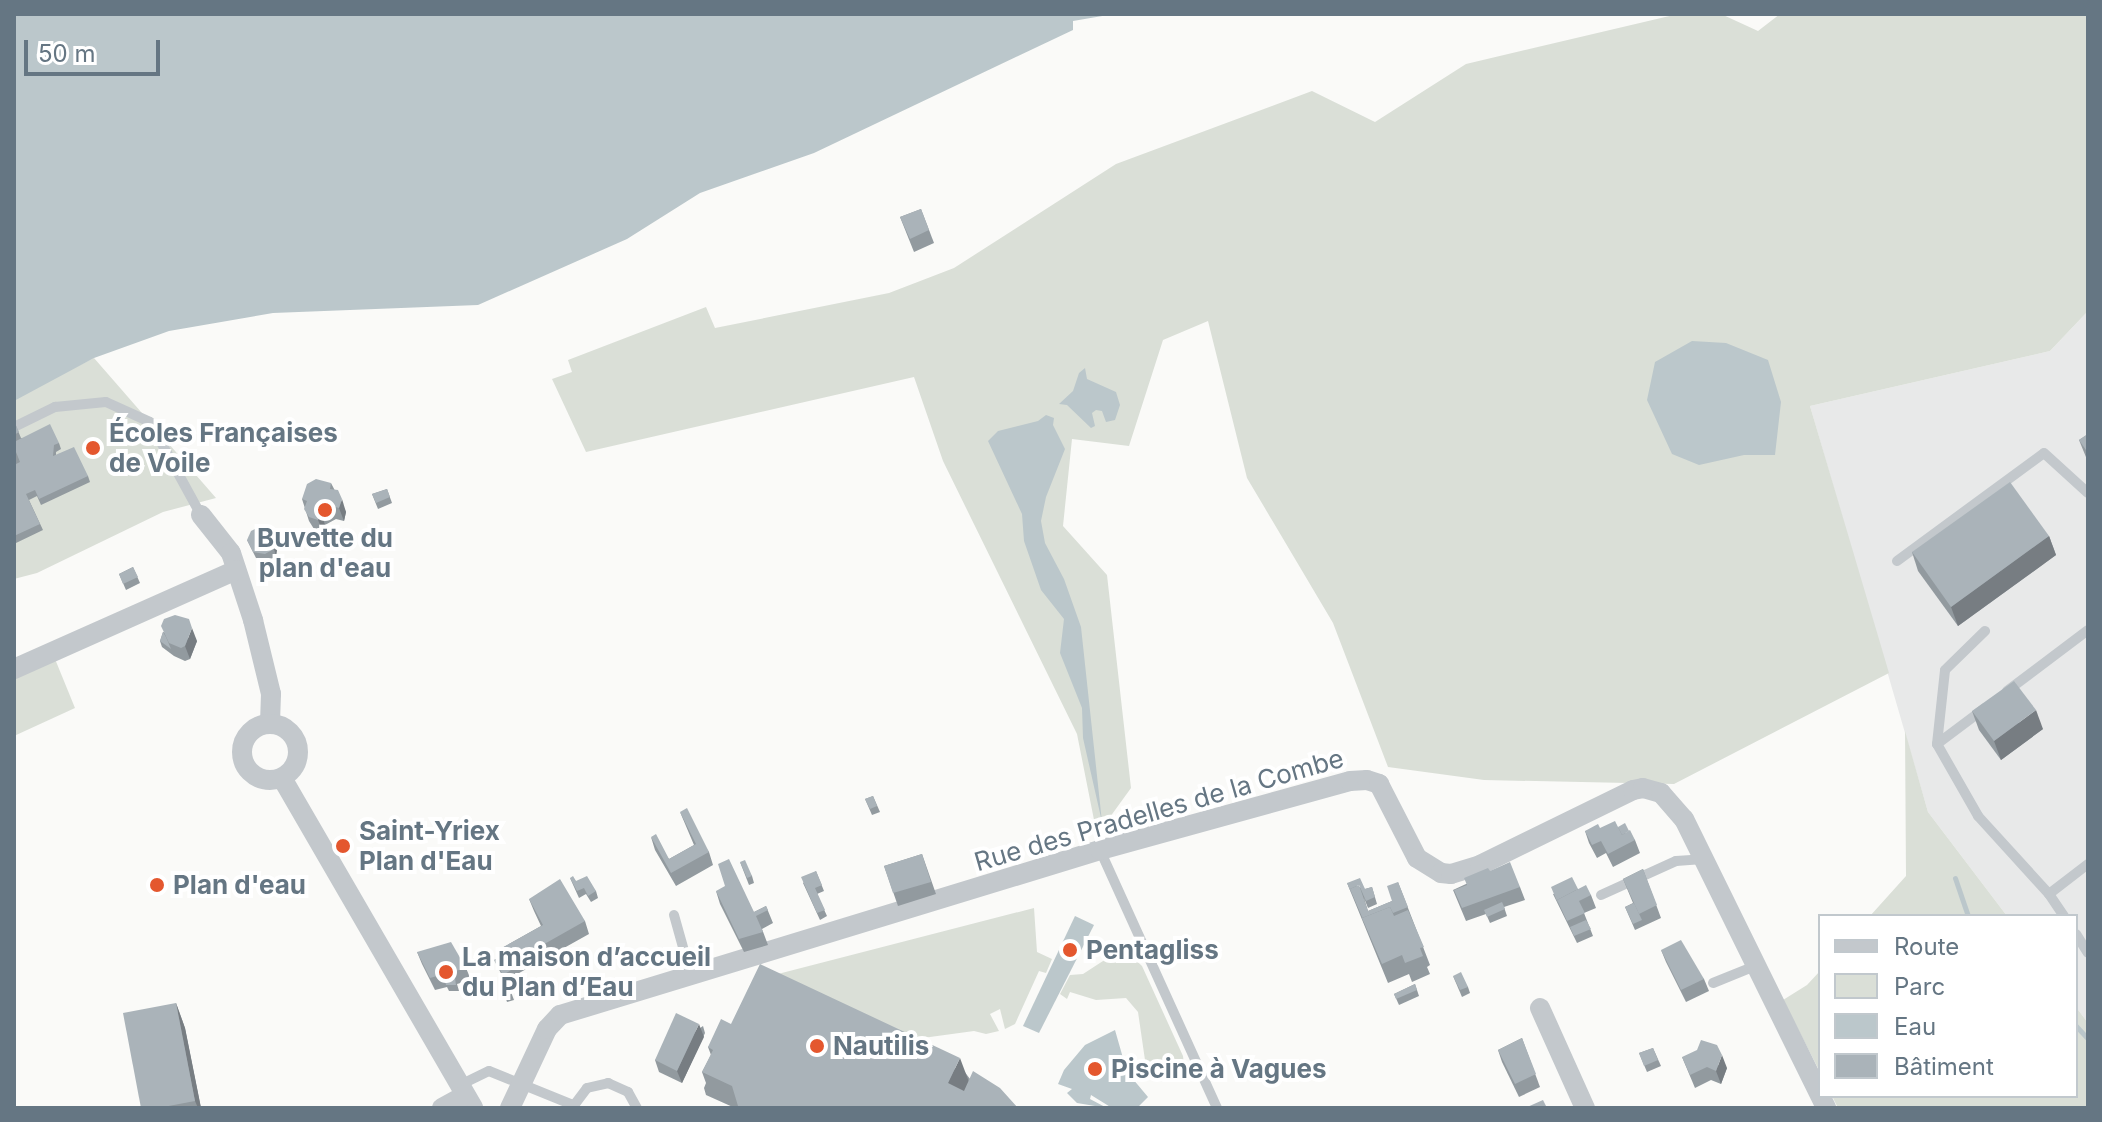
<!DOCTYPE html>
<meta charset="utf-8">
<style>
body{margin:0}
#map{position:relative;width:2102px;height:1122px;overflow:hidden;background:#fafaf8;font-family:Inter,sans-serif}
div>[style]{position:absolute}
.built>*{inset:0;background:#e8e9e9}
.green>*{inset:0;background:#dadfd7}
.water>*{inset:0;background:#bbc7cb}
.stream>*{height:5px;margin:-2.5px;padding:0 2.5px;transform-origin:2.5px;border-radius:2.5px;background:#bbc7cb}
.service>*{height:10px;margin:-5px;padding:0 5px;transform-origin:5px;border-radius:5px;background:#c3c8cc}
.minor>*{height:20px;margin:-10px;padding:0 10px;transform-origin:10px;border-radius:10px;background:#c3c8cc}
.minor>.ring{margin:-10px;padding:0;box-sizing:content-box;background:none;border:20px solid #c3c8cc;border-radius:50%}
.wall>*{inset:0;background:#929a9f}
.shaded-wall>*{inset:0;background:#777d82}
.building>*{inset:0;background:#aab3b9}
.dots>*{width:22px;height:22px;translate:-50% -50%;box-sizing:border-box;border:4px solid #fff;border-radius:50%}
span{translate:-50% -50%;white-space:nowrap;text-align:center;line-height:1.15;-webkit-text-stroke:8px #fff;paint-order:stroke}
.poi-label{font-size:26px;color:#657683;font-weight:700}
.left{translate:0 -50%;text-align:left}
.street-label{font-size:26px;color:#657683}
.frame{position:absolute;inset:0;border:16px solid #657683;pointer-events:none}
.legend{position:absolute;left:1818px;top:914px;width:260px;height:184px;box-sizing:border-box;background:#fff;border:2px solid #c1c8cd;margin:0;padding:10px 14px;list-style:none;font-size:24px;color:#657683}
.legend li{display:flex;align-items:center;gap:16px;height:40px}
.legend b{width:40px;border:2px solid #c1c8cd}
.scale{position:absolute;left:24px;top:40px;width:136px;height:36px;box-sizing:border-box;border:4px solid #657683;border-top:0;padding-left:10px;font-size:24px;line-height:28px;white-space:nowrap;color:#657683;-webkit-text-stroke:6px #fff;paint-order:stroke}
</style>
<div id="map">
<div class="built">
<i style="clip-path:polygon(2088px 311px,2088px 1023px,2076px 1007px,2076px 916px,2007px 916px,1928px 812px,1810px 406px,2050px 351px)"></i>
</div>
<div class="green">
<i style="clip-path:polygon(1678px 14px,1721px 14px,1758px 31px,1780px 14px,2088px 14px,2088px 311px,2050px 351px,1810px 406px,1889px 673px,1674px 784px,1484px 780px,1388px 767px,1333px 623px,1247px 478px,1208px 321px,1163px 340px,1129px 446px,1072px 439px,1063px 526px,1107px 575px,1131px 788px,1097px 835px,1077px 734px,943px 461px,914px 377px,586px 452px,552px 379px,572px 372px,568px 360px,706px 307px,715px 328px,889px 293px,954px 268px,1116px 164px,1312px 91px,1375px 122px,1466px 64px)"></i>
<i style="clip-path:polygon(94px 358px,216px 498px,163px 512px,37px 573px,14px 579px,14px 397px)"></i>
<i style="clip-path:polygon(55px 659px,75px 708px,14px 736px,14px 677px)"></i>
<i style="clip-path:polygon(1905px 731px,1928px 812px,2007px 916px,1870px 916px,1906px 876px)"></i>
<i style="clip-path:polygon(1034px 908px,1037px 952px,1052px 959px,1046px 973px,1039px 971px,1015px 1024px,1005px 1029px,1000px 1009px,990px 1014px,999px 1031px,986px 1034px,974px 1031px,908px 1040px,774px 975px)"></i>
<i style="clip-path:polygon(1123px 948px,1142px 966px,1183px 1056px,1184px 1065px,1180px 1069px,1164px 1068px,1157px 1062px,1145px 1073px,1142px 1070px,1145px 1060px,1138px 1012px,1126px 998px,1096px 1000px,1070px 992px,1067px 999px,1060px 994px,1070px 975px,1083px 974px)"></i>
<i style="clip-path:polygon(1820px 971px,1820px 1072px,1783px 1000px,1807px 985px)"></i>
<i style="clip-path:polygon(2076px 1007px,2088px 1023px,2088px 1108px,1838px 1108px,1832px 1096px,2076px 1096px)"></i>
</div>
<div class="water">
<i style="clip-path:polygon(14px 14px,1114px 14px,1073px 21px,1073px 30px,814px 153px,700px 193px,627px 239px,478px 305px,273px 313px,169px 331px,94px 358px,14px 401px)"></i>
<i style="clip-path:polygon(1692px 341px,1726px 343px,1768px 360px,1781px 402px,1775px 455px,1744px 455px,1699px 465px,1672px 454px,1647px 400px,1655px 362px)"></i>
<i style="clip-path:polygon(1085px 368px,1087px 379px,1116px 392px,1120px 405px,1115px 420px,1106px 422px,1102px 411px,1096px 410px,1092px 413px,1095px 426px,1091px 428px,1067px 405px,1059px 404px,1073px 391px,1079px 373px)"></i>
<i style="clip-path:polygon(1046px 415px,1054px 418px,1053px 425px,1065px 449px,1046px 497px,1041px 521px,1045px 543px,1064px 579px,1081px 627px,1102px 822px,1083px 738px,1082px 708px,1060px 653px,1064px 619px,1041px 590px,1024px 541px,1022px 514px,988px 441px,998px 431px,1038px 421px)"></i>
<i style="clip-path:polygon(1075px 916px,1094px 925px,1039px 1033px,1023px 1026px)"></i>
<i style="clip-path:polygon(1115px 1030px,1127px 1072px,1148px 1097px,1137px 1108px,1112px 1108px,1091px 1095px,1090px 1099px,1107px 1108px,1077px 1103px,1067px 1093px,1072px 1089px,1058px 1084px,1064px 1070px,1085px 1045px)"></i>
</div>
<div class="stream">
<i style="left:1955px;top:878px;width:40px;rotate:71.1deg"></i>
<i style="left:2076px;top:1026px;width:18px;rotate:47deg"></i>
</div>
<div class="service">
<i style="left:14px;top:427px;width:46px;rotate:-26deg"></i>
<i style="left:55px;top:407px;width:51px;rotate:-5.6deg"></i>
<i style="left:106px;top:402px;width:48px;rotate:24.4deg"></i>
<i style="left:150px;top:422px;width:106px;rotate:61.3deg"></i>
<i style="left:1897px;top:561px;width:182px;rotate:-36.3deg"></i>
<i style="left:2044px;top:453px;width:59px;rotate:42.3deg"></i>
<i style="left:2007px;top:691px;width:101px;rotate:-37deg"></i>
<i style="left:1985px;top:708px;width:60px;rotate:143.1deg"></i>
<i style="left:1937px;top:744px;width:83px;rotate:60.3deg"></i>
<i style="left:1978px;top:816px;width:105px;rotate:47.7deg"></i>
<i style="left:2049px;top:894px;width:27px;rotate:56deg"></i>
<i style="left:1937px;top:744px;width:74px;rotate:-83.8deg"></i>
<i style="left:1945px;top:670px;width:56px;rotate:-44.3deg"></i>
<i style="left:1100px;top:850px;width:283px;rotate:65.6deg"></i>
<i style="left:2049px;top:894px;width:49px;rotate:-37.6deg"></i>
<i style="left:1601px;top:895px;width:82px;rotate:-24.4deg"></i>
<i style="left:1676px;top:861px;width:27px;rotate:-4deg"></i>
<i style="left:674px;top:915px;width:63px;rotate:74.4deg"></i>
<i style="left:2076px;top:934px;width:22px;rotate:58deg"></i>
<i style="left:1713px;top:983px;width:45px;rotate:-22deg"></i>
<i style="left:460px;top:1085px;width:32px;rotate:-26deg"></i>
<i style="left:489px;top:1071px;width:91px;rotate:22deg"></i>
<i style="left:572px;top:1108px;width:25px;rotate:-53deg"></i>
<i style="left:587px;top:1088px;width:22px;rotate:-13deg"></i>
<i style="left:608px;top:1083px;width:22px;rotate:24deg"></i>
<i style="left:628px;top:1092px;width:18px;rotate:61deg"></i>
</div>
<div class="minor">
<i style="left:201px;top:515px;width:48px;rotate:51.7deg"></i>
<i style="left:231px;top:553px;width:71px;rotate:71.8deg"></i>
<i style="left:253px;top:620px;width:76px;rotate:76.3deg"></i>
<i style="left:271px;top:694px;width:30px;rotate:92deg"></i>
<i style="left:14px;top:669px;width:243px;rotate:-24deg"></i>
<i class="ring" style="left:242px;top:724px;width:36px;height:36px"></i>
<i style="left:282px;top:778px;width:381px;rotate:59.9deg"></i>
<i style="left:1540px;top:1008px;width:110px;rotate:65.8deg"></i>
<i style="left:442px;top:1108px;width:26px;rotate:-29deg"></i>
<i style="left:510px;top:1108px;width:87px;rotate:-64.9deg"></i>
<i style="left:547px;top:1029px;width:19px;rotate:-47deg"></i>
<i style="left:560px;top:1015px;width:565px;rotate:-16.99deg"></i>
<i style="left:1100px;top:850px;width:259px;rotate:-15.4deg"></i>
<i style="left:1350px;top:781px;width:17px;rotate:-3deg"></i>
<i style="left:1367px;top:780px;width:13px;rotate:18deg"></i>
<i style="left:1379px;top:784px;width:83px;rotate:62.8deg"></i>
<i style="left:1417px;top:858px;width:28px;rotate:32deg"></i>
<i style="left:1441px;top:873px;width:10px;rotate:6deg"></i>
<i style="left:1451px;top:874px;width:30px;rotate:-17deg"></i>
<i style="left:1480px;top:865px;width:170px;rotate:-26.1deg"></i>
<i style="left:1633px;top:790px;width:10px;rotate:-11deg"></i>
<i style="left:1643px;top:788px;width:19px;rotate:16deg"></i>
<i style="left:1661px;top:793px;width:35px;rotate:49deg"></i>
<i style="left:1684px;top:819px;width:322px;rotate:63.8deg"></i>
</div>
<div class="wall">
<i style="clip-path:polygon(921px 209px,934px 243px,914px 252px,900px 217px)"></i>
<i style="clip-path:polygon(14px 421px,21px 438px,59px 443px,61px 449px,56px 452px,56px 455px,88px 476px,90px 482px,41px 505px,37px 496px,29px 500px,43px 530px,16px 543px,14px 538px)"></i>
<i style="clip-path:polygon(2088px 434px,2088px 462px,2079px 440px)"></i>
<i style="clip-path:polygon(331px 483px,346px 512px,344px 521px,336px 519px,325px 525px,323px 532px,314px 529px,309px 521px,302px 499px)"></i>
<i style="clip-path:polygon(387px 489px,392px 503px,378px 509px,372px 494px)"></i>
<i style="clip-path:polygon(2049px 536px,2056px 555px,1958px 626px,1918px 571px,1912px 552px)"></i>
<i style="clip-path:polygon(247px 540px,278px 543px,276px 556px,268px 561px,256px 558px)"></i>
<i style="clip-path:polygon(133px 567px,140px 583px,126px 590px,119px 574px)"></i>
<i style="clip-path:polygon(163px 632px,197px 641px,190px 659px,185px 661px,174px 656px,162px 647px,160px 641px)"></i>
<i style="clip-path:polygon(1972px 711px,2043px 729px,2001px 760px,1979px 730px)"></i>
<i style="clip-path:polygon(873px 796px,880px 812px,872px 815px,865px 799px)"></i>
<i style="clip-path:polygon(680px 812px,709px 852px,713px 865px,676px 886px,655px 850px,651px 837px,669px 859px,694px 845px)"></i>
<i style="clip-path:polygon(1618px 827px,1635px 840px,1640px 853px,1613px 867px,1606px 853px,1597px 858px,1589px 843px,1585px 831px)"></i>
<i style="clip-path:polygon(922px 854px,936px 894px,898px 906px,884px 866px)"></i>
<i style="clip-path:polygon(740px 862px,752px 876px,754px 883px,749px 885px)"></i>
<i style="clip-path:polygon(1643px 869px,1661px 918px,1635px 930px,1625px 907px,1633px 903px,1623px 879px)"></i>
<i style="clip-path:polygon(816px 871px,824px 891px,817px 894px,827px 916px,820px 920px,803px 883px)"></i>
<i style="clip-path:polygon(1490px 871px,1520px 887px,1525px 900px,1504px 907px,1507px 916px,1490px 923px,1486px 914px,1466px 921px,1453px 890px,1466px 884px)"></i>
<i style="clip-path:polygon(570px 878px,596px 891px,598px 898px,591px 902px,586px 894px,579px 898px)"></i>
<i style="clip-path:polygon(1398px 882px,1430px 965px,1427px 967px,1430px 974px,1412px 982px,1409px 974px,1388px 983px,1347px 883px,1365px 889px,1372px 887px,1377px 904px,1368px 908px,1364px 898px,1368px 911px,1392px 901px)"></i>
<i style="clip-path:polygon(1578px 889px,1591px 895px,1596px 908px,1584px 913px,1593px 936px,1577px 943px,1553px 894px)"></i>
<i style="clip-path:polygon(716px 891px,754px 912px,766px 906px,773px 923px,762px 929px,768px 945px,744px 952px,720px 904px)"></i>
<i style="clip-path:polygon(529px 899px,585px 921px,589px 934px,505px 981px,494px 960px,503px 955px,500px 949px,541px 926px,534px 911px)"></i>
<i style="clip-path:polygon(1661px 950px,1704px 979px,1709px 991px,1686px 1002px,1666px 962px)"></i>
<i style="clip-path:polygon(417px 952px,466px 968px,471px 980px,457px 984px,459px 991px,449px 991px,447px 987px,435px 990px,422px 964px)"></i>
<i style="clip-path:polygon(1453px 976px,1468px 987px,1470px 993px,1462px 997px)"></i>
<i style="clip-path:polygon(508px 984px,514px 1000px,507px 1002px,502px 986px)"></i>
<i style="clip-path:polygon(1415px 984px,1419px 996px,1399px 1005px,1394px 994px)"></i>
<i style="clip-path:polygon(176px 1003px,185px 1028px,201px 1108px,141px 1108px)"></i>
<i style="clip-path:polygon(731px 1024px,964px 1071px,970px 1079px,1018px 1108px,735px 1108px,706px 1095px,704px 1088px,706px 1083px,702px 1072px,711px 1055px,708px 1047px)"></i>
<i style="clip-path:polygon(703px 1026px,705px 1033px,682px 1083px,659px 1072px,655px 1060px)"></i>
<i style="clip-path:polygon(1522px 1038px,1540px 1087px,1519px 1097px,1502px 1062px,1498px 1050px)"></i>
<i style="clip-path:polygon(1653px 1048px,1661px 1066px,1647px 1072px,1639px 1053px)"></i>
<i style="clip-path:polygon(1682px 1057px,1727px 1068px,1721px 1084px,1711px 1080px,1695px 1088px)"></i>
</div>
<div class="shaded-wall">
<i style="clip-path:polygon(342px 499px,346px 512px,344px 521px,339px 508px)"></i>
<i style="clip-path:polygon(321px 512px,325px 525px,323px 532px,318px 520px)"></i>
<i style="clip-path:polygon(2049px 536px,2056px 555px,1958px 626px,1951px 607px)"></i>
<i style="clip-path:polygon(276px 537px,278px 543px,276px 556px,274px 549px)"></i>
<i style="clip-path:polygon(192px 628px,197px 641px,190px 659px,185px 646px)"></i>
<i style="clip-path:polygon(2036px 710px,2043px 729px,2001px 760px,1994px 741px)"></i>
<i style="clip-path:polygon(176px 1003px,185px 1028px,201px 1108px,198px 1108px,195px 1101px)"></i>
<i style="clip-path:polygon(699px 1024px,704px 1037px,682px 1083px,677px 1071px)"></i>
<i style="clip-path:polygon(1722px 1055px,1727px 1068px,1721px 1084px,1716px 1071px)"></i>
<i style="clip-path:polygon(960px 1058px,969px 1082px,957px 1108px,948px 1083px)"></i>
</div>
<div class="building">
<i style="clip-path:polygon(921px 209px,929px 230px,910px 239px,900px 217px)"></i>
<i style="clip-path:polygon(14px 421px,19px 432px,14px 435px)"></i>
<i style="clip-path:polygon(50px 424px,59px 443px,54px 445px,53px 456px,74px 447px,88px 476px,39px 499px,35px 490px,26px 494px,40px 524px,14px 536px,14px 465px,20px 462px,14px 447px,14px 442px)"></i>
<i style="clip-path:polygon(2088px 434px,2088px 453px,2079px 440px)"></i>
<i style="clip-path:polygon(316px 479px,331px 483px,330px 489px,338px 490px,342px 499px,339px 508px,332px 506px,321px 512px,318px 520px,309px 517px,304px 509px,307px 501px,302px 499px,307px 484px)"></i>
<i style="clip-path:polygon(2010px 482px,2049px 536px,1951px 607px,1912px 552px)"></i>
<i style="clip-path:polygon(387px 489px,390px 497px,376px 503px,372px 494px)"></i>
<i style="clip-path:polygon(261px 526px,271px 529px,276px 537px,274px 549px,265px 554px,253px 552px,247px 540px,251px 531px)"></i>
<i style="clip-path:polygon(133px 567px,138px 577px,123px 584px,119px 574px)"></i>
<i style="clip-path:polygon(175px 615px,189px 619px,192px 628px,185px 646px,181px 648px,169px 643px,161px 626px,164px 619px)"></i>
<i style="clip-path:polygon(163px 632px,166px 637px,171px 649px,160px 641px)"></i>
<i style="clip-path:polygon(2014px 681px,2036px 710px,1994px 741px,1972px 711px)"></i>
<i style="clip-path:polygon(873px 796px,877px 806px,870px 809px,865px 799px)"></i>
<i style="clip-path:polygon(687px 808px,709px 852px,671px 873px,651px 837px,656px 834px,669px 859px,696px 844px,680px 812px)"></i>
<i style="clip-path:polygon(1615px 821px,1622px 835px,1630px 830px,1635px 840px,1608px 854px,1601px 841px,1592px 845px,1585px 831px,1598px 824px,1600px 828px)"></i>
<i style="clip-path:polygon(1625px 823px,1629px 831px,1622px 835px,1618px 827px)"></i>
<i style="clip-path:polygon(922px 854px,931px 882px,893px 893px,884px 866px)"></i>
<i style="clip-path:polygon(729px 859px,754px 912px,766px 906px,768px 910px,756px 916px,763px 932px,739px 939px,716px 891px,725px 886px,718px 864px)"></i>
<i style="clip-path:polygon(745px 860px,752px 876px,747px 878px,740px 862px)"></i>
<i style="clip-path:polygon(1510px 862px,1520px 887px,1462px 908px,1454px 890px,1467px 885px,1464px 878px,1488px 868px,1490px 871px)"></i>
<i style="clip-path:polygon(1643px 869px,1657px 905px,1639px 914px,1623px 879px)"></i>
<i style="clip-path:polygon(816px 871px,822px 885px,815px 888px,825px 910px,817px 913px,801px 877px)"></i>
<i style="clip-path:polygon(573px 876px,576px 881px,587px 876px,596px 891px,588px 896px,584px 888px,577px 891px,570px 878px)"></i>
<i style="clip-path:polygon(1572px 877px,1578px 889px,1557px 900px,1559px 906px,1551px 887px)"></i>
<i style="clip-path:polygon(1360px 878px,1365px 889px,1372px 887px,1375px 897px,1366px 901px,1359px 885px,1350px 889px,1352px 895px,1347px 883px)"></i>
<i style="clip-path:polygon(560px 879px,585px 921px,509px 964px,500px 949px,543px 925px,529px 899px)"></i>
<i style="clip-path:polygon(1398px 882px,1408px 907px,1393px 913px,1390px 907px,1362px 918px,1365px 924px,1350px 889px,1359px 885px,1368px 911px,1392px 901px,1387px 886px)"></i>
<i style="clip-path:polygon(1586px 885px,1591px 895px,1579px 901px,1585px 913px,1567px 921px,1557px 900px)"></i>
<i style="clip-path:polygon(1502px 902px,1505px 909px,1487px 917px,1484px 910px)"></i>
<i style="clip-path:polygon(1634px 903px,1642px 920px,1633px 924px,1625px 907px)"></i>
<i style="clip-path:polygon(1390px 907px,1394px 916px,1408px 910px,1424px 947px,1420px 948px,1423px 956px,1405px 963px,1402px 955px,1382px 964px,1362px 918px)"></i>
<i style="clip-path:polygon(1586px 920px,1591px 929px,1574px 936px,1570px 927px)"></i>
<i style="clip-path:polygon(1681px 940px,1704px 979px,1681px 990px,1661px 950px)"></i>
<i style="clip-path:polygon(451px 942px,466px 968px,430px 978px,417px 952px)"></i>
<i style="clip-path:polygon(503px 955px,511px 970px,503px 975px,494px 960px)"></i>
<i style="clip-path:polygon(760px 964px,960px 1058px,948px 1083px,964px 1091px,973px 1071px,1000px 1088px,1018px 1108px,737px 1108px,738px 1106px,732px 1086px,702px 1072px,713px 1050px,708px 1047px,721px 1019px,731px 1024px)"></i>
<i style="clip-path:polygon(1461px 972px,1468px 987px,1460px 990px,1453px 976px)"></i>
<i style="clip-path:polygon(455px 978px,456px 985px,446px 985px,445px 981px)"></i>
<i style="clip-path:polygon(508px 984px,511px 994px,505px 996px,502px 986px)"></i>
<i style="clip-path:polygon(1415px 984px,1417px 990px,1396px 999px,1394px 994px)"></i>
<i style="clip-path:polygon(176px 1003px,195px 1101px,158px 1108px,141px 1108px,123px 1013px)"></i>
<i style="clip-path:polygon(676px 1013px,699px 1024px,677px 1071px,655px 1060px)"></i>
<i style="clip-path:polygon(1522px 1038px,1536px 1074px,1515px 1084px,1498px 1050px)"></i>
<i style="clip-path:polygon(1701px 1040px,1717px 1045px,1722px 1055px,1716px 1071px,1707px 1067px,1690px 1075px,1682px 1057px,1697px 1050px)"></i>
<i style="clip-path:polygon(1653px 1048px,1658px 1060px,1644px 1066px,1639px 1053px)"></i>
<i style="clip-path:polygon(1543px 1100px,1547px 1108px,1525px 1108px)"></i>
</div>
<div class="dots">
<i style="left:93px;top:448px;background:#e4572e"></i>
<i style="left:325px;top:510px;background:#e4572e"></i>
<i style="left:343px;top:846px;background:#e4572e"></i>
<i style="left:157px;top:885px;background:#e4572e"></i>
<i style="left:1070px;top:950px;background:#e4572e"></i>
<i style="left:446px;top:972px;background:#e4572e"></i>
<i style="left:817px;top:1046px;background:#e4572e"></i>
<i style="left:1095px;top:1069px;background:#e4572e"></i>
</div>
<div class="poi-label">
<span class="left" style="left:109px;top:448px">Écoles Françaises<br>de Voile</span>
<span style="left:325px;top:553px">Buvette du<br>plan d'eau</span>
<span class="left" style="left:359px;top:846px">Saint-Yriex<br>Plan d'Eau</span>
<span class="left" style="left:173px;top:885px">Plan d'eau</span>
<span class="left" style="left:1086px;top:950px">Pentagliss</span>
<span class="left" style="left:462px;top:972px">La maison d’accueil<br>du Plan d’Eau</span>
<span class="left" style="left:833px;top:1046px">Nautilis</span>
<span class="left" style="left:1111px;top:1069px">Piscine à Vagues</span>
</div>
<div class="street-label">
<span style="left:1159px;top:810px;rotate:-16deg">Rue des Pradelles de la Combe</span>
</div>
<div class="frame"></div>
<ul class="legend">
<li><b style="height:10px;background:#c3c8cc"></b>Route</li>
<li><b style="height:22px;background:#dadfd7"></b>Parc</li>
<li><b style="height:22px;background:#bbc7cb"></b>Eau</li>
<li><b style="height:22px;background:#aab3b9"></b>Bâtiment</li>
</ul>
<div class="scale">50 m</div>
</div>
